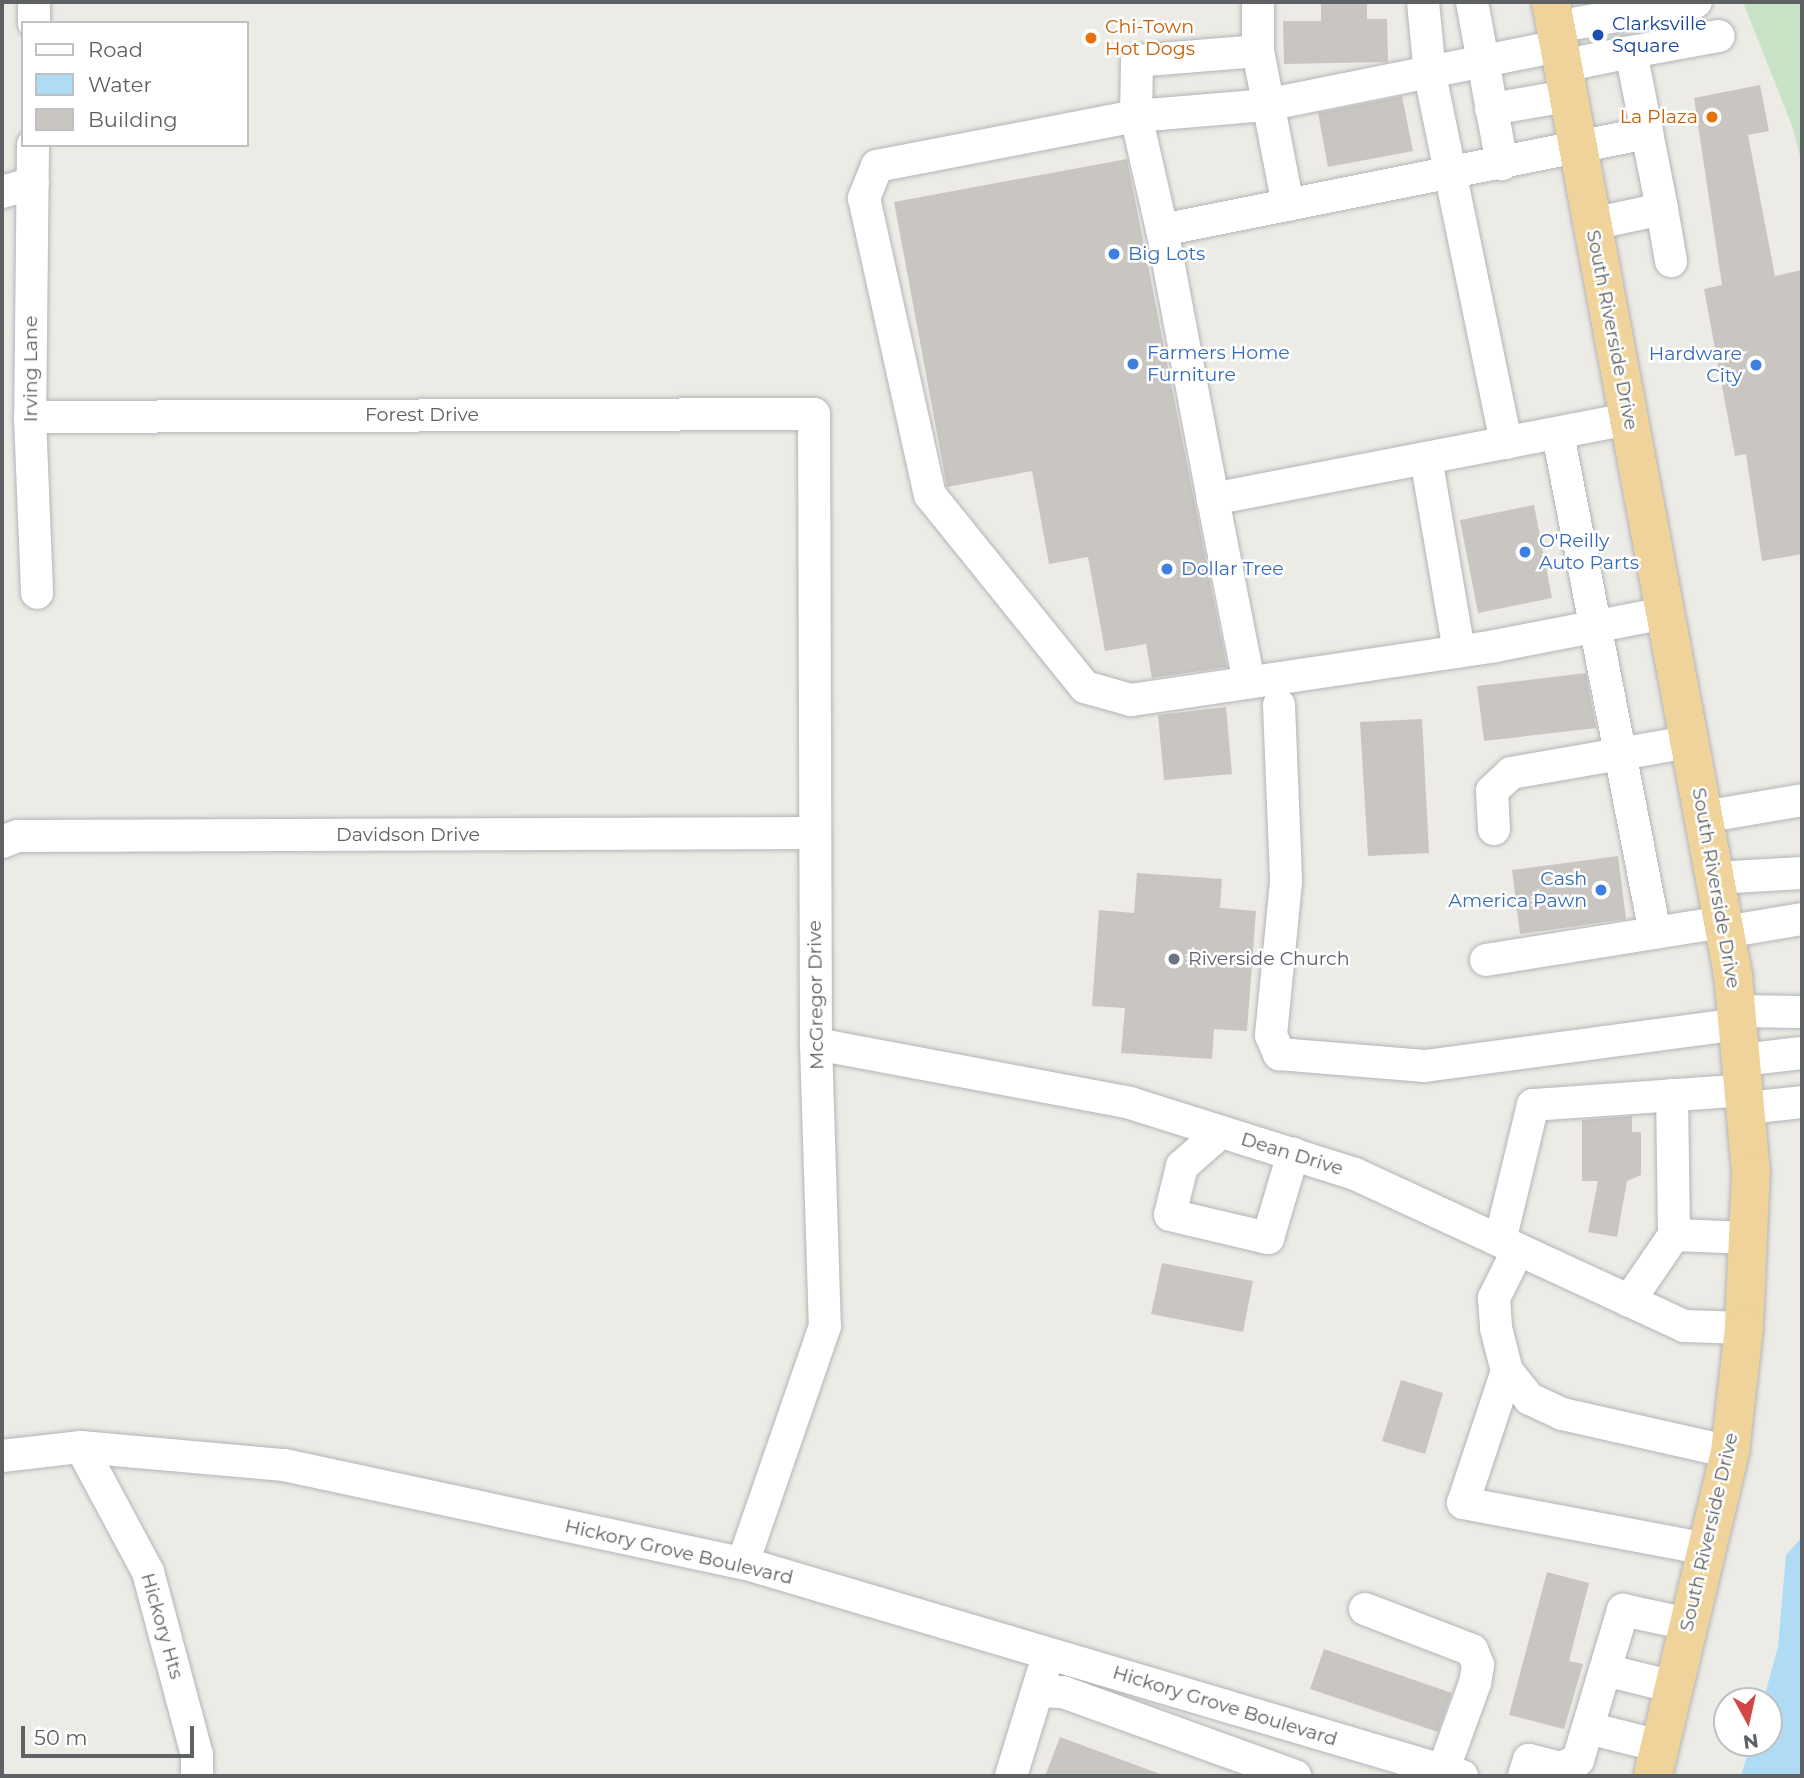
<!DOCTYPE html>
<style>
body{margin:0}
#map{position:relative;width:1804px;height:1778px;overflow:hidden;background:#edebe5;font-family:Montserrat,sans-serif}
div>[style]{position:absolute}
.green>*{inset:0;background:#c7e2c5}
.water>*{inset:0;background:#afdcf4}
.building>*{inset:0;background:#c9c6c2}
.roads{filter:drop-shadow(0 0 2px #b2b5b8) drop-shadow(0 0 2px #b2b5b8)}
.minor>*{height:32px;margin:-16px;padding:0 16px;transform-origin:16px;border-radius:16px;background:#fff}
.highway>*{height:38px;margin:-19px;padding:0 19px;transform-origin:19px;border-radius:19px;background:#efd39a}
.dots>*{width:19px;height:19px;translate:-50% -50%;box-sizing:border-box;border:4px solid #fff;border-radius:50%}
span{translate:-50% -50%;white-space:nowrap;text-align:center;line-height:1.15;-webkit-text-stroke:5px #fff;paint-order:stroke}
.transit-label{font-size:19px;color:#164399}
.left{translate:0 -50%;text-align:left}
.food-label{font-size:19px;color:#c56008}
.right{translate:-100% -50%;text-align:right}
.shop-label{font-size:19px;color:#366cbe}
.street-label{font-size:19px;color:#5d6164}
.worship-label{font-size:19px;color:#5b616d}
.frame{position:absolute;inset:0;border:4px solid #5d6164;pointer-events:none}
.legend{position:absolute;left:21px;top:21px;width:228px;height:126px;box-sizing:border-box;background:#fff;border:2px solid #bec0c1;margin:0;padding:9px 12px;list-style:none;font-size:21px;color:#5d6164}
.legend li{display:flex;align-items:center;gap:14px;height:35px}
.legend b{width:35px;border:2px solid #bec0c1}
.north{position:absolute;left:1713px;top:1687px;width:70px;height:70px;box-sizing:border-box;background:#fff;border:2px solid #bec0c1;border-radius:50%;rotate:172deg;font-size:19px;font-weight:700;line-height:28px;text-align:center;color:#5d6164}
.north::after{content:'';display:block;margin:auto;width:24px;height:32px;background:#d34646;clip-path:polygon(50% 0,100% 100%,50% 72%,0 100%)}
.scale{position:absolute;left:21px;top:1726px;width:173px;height:32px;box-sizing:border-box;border:4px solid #5d6164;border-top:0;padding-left:9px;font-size:21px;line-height:24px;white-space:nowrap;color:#5d6164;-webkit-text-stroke:5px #fff;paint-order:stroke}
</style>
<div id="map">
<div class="green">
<i style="clip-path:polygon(1743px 2px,1802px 2px,1802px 164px,1793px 128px)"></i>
</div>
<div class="water">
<i style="clip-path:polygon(1802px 1537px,1802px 1776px,1741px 1776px,1751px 1743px,1769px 1743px,1769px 1701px,1763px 1701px,1778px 1647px,1786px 1555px)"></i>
</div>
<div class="building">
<i style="clip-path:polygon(1321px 2px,1367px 2px,1367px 19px,1387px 19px,1388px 62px,1284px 64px,1283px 21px,1321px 21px)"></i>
<i style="clip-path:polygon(1760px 85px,1769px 131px,1748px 135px,1775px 276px,1802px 270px,1802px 554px,1762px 561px,1746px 454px,1735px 456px,1704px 289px,1722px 285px,1694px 98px)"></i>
<i style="clip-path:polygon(1402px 96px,1413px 151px,1328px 167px,1318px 113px)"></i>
<i style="clip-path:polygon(1127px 159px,1227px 667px,1152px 678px,1146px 644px,1105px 651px,1088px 557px,1049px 564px,1032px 471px,947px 487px,894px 202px)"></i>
<i style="clip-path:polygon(1534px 505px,1552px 598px,1478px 613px,1460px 520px)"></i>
<i style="clip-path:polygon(1586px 673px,1596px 728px,1484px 741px,1477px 686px)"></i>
<i style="clip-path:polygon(1226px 707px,1232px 774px,1164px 780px,1158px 715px)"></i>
<i style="clip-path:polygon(1422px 719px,1429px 853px,1368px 856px,1360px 722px)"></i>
<i style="clip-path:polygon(1618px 856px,1626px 919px,1520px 934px,1512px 870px)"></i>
<i style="clip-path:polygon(1137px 873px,1222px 879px,1220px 908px,1256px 911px,1247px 1031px,1214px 1029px,1212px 1059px,1121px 1053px,1125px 1008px,1092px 1006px,1099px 910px,1134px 913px)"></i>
<i style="clip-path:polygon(1632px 1116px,1632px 1132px,1641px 1132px,1641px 1175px,1627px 1181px,1617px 1237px,1588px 1232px,1598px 1181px,1582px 1181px,1582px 1120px)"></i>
<i style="clip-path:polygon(1162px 1263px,1253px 1281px,1243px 1332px,1151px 1314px)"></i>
<i style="clip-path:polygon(1401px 1380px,1443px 1393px,1425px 1454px,1382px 1441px)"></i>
<i style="clip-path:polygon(1547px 1572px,1589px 1583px,1569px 1661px,1583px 1664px,1564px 1729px,1509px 1715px)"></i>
<i style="clip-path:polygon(1324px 1649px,1452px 1693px,1438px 1732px,1310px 1689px)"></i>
<i style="clip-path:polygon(1060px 1737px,1160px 1774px,1160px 1776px,1045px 1776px)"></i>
</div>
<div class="roads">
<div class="minor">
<i style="left:1258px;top:2px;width:49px;rotate:90deg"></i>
<i style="left:1258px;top:51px;width:121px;rotate:175.3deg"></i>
<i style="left:1137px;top:61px;width:55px;rotate:91deg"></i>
<i style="left:1136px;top:116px;width:264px;rotate:169.1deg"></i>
<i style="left:877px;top:166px;width:35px;rotate:112deg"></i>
<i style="left:864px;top:198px;width:304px;rotate:77.5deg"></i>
<i style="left:930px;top:495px;width:247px;rotate:51.1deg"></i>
<i style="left:1085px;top:687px;width:48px;rotate:15.8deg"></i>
<i style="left:1131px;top:700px;width:368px;rotate:-8.4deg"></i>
<i style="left:1495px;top:646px;width:173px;rotate:-11deg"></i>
<i style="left:1423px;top:2px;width:73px;rotate:84.5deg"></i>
<i style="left:1430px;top:75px;width:376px;rotate:78.3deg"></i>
<i style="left:1472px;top:2px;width:165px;rotate:79.5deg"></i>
<i style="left:34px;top:23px;width:21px;rotate:-90deg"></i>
<i style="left:1555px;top:27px;width:143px;rotate:-10.1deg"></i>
<i style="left:1258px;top:51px;width:157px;rotate:79deg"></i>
<i style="left:1631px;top:52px;width:89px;rotate:-10.3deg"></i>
<i style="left:1562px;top:66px;width:70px;rotate:-11.5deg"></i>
<i style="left:1631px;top:52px;width:160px;rotate:78.8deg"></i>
<i style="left:1662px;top:209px;width:72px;rotate:167.9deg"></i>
<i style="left:1491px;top:109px;width:78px;rotate:-9.6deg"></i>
<i style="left:33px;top:145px;width:272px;rotate:90.6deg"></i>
<i style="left:30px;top:417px;width:176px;rotate:87.7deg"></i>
<i style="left:2px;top:192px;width:32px;rotate:-16deg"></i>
<i style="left:1662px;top:209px;width:53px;rotate:80.2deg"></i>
<i style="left:1162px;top:230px;width:117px;rotate:-102.8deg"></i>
<i style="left:1136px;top:116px;width:130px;rotate:-4.8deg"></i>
<i style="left:1266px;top:105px;width:299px;rotate:-11.4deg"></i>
<i style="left:30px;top:417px;width:784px;rotate:-0.22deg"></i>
<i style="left:814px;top:414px;width:630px;rotate:89.82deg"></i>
<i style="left:816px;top:1044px;width:282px;rotate:88.2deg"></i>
<i style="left:825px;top:1326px;width:251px;rotate:109.1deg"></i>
<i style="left:1628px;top:419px;width:423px;rotate:169.1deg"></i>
<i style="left:1213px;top:499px;width:274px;rotate:-100.7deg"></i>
<i style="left:1162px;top:230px;width:495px;rotate:-11.3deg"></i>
<i style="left:1558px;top:434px;width:508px;rotate:79deg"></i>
<i style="left:1426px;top:458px;width:196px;rotate:80.3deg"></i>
<i style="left:1213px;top:499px;width:187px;rotate:78.9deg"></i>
<i style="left:1279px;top:705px;width:177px;rotate:87.7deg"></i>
<i style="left:1286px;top:882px;width:154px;rotate:95.6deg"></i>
<i style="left:1271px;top:1035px;width:21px;rotate:67deg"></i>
<i style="left:1279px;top:1054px;width:146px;rotate:4.7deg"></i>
<i style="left:1425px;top:1066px;width:316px;rotate:-7.6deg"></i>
<i style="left:1703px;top:817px;width:100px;rotate:-9.7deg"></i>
<i style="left:1494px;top:829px;width:38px;rotate:-93deg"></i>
<i style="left:1492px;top:791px;width:26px;rotate:-43deg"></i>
<i style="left:1511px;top:773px;width:181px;rotate:-9.9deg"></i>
<i style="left:2px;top:842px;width:17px;rotate:-21deg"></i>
<i style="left:18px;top:836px;width:797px;rotate:-0.22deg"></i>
<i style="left:1715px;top:878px;width:87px;rotate:-3.3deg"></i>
<i style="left:1725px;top:932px;width:78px;rotate:-9.6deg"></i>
<i style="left:1486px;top:960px;width:240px;rotate:-9.1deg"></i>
<i style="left:1737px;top:1011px;width:65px;rotate:0.9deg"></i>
<i style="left:816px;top:1044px;width:319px;rotate:10.6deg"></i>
<i style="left:1130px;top:1103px;width:236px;rotate:17.5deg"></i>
<i style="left:1355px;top:1174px;width:362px;rotate:24.8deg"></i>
<i style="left:1684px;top:1326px;width:60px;rotate:1.9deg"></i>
<i style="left:1742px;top:1060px;width:60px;rotate:-6.7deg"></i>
<i style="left:1747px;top:1108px;width:55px;rotate:-6.2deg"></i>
<i style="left:1221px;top:1132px;width:52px;rotate:138.9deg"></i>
<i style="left:1182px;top:1166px;width:50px;rotate:103.8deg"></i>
<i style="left:1170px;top:1215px;width:101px;rotate:13.2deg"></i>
<i style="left:1268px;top:1238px;width:88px;rotate:-73.4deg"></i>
<i style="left:1674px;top:1235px;width:75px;rotate:2.3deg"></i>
<i style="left:1500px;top:1241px;width:140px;rotate:-76.4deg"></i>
<i style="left:1533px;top:1105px;width:213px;rotate:-4deg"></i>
<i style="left:1518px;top:1250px;width:54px;rotate:116.6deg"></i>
<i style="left:1494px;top:1298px;width:30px;rotate:86deg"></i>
<i style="left:1496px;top:1328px;width:44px;rotate:75.7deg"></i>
<i style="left:1507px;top:1371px;width:36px;rotate:51deg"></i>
<i style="left:1530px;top:1399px;width:35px;rotate:25deg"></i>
<i style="left:1562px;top:1414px;width:172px;rotate:12.7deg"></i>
<i style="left:1629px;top:1301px;width:80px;rotate:-55.7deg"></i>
<i style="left:1674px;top:1235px;width:140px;rotate:-90.8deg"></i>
<i style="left:1507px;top:1371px;width:139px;rotate:108.4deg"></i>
<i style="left:1463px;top:1503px;width:247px;rotate:10.7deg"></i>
<i style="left:81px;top:1447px;width:142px;rotate:61.8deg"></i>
<i style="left:148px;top:1572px;width:189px;rotate:75deg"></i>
<i style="left:197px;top:1755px;width:21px;rotate:90deg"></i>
<i style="left:2px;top:1456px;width:80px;rotate:-6.5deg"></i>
<i style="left:81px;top:1447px;width:204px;rotate:5.1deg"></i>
<i style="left:284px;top:1465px;width:469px;rotate:12.1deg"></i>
<i style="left:743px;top:1563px;width:750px;rotate:16.5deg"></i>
<i style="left:1365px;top:1609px;width:115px;rotate:21deg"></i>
<i style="left:1472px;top:1650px;width:16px;rotate:68deg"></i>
<i style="left:1478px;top:1665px;width:18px;rotate:99deg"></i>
<i style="left:1475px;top:1683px;width:94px;rotate:110deg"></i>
<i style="left:1605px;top:1670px;width:71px;rotate:13.8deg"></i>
<i style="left:1041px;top:1691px;width:22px;rotate:3deg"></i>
<i style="left:1063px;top:1692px;width:247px;rotate:19.9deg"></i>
<i style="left:1588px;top:1728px;width:74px;rotate:14deg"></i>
<i style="left:1011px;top:1776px;width:109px;rotate:-72.9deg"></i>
<i style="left:1524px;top:1776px;width:17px;rotate:-73deg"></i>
<i style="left:1529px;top:1760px;width:33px;rotate:14deg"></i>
<i style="left:1561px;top:1768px;width:19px;rotate:-25deg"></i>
<i style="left:1578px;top:1760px;width:157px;rotate:-73.3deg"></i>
<i style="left:1623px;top:1610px;width:66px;rotate:12.2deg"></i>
</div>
<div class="highway">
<i style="left:1551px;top:2px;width:990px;rotate:79.41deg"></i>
<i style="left:1733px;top:975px;width:197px;rotate:84.8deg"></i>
<i style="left:1751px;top:1171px;width:157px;rotate:92.6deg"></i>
<i style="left:1744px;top:1328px;width:125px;rotate:96.4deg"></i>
<i style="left:1730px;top:1452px;width:333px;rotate:103.4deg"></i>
</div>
</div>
<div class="dots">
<i style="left:1598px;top:35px;background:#1a4fb4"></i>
<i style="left:1091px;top:38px;background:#e8710a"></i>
<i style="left:1712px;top:117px;background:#e8710a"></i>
<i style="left:1114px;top:254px;background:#3f7fe0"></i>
<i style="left:1133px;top:364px;background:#3f7fe0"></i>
<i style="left:1756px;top:365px;background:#3f7fe0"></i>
<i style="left:1525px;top:552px;background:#3f7fe0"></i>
<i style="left:1167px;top:569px;background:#3f7fe0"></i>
<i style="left:1601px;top:890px;background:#3f7fe0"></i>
<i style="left:1174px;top:959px;background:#6b7280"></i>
</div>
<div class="transit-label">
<span class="left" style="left:1612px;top:35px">Clarksville<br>Square</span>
</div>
<div class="food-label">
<span class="left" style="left:1105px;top:38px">Chi-Town<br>Hot Dogs</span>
<span class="right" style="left:1698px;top:117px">La Plaza</span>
</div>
<div class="shop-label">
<span class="left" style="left:1128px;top:254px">Big Lots</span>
<span class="left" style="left:1147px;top:364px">Farmers Home<br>Furniture</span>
<span class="right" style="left:1742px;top:365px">Hardware<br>City</span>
<span class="left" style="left:1539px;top:552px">O'Reilly<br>Auto Parts</span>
<span class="left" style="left:1181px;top:569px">Dollar Tree</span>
<span class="right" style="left:1587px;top:890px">Cash<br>America Pawn</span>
</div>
<div class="street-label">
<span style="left:1612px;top:330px;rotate:79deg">South Riverside Drive</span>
<span style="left:31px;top:369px;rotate:-90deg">Irving Lane</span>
<span style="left:422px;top:415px">Forest Drive</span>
<span style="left:408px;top:835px">Davidson Drive</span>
<span style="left:1716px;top:888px;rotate:80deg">South Riverside Drive</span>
<span style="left:816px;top:995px;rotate:-91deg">McGregor Drive</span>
<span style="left:1292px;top:1154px;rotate:17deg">Dean Drive</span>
<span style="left:1709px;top:1532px;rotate:-77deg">South Riverside Drive</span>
<span style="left:679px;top:1552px;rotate:13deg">Hickory Grove Boulevard</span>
<span style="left:162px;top:1626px;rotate:74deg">Hickory Hts</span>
<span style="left:1225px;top:1706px;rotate:17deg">Hickory Grove Boulevard</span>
</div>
<div class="worship-label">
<span class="left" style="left:1188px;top:959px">Riverside Church</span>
</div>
<div class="frame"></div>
<ul class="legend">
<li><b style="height:9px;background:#fff"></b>Road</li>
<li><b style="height:19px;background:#afdcf4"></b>Water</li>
<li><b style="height:19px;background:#c9c6c2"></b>Building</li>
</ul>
<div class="north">N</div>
<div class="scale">50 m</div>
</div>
